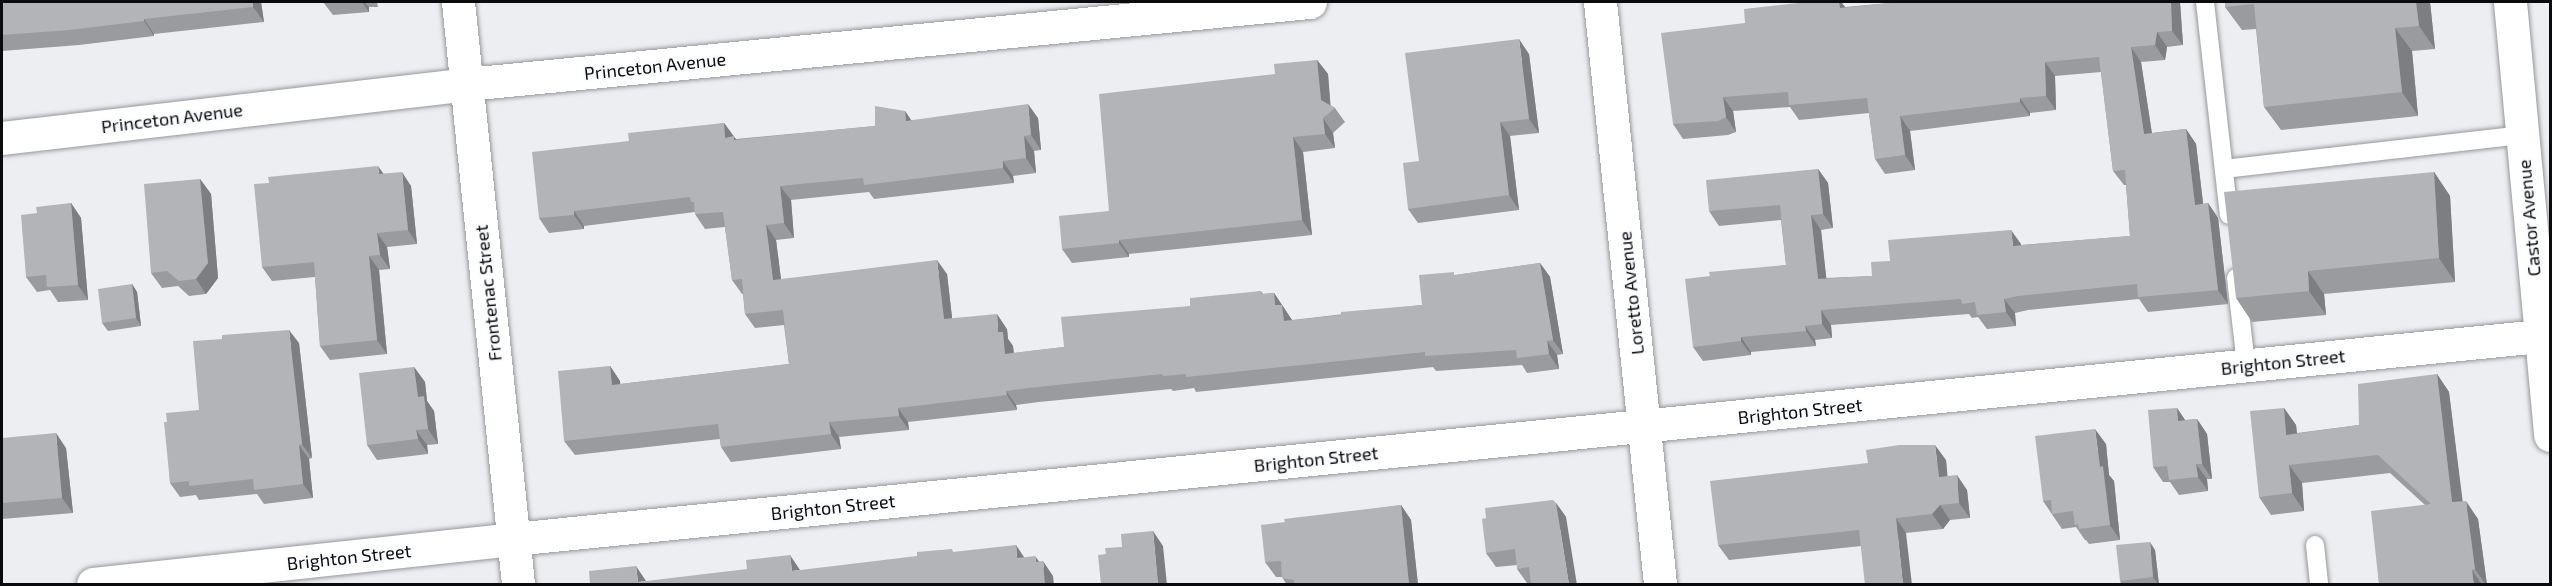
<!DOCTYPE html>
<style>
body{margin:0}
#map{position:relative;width:2552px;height:586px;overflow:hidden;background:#edeef2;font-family:"Exo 2",sans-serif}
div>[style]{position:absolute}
.roads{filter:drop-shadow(0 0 2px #97989c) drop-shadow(0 0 2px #97989c)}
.lane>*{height:18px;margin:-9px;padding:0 9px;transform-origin:9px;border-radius:9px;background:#fff}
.street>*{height:33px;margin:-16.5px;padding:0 16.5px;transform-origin:16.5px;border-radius:16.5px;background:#fff}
.secondary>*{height:33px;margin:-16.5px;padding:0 16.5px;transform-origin:16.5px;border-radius:16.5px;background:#fff}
.wall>*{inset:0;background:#9a9b9e}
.shaded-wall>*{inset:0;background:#7d7e81}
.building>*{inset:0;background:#b3b4b8}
span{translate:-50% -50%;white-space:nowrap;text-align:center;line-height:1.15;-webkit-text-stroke:5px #fbfcff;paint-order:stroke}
.street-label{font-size:18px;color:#0b0b0d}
.frame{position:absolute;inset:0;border:3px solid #0b0b0d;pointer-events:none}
</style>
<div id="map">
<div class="roads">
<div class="lane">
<i style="left:2205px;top:2px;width:214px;rotate:83.6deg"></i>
<i style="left:2224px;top:169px;width:299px;rotate:-6.5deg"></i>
<i style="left:2236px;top:278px;width:88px;rotate:83.4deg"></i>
<i style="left:2315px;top:545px;width:39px;rotate:84deg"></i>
</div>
<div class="street">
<i style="left:458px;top:2px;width:585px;rotate:84.11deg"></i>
<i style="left:1600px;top:2px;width:585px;rotate:84.11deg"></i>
<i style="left:2px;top:138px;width:468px;rotate:-6.6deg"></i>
<i style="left:467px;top:84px;width:847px;rotate:-5.56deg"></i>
<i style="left:93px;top:584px;width:422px;rotate:-6.1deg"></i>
<i style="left:513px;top:539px;width:2036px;rotate:-5.72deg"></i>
</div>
<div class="secondary">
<i style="left:2510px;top:2px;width:435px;rotate:84.7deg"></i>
</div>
</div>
<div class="wall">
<i style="clip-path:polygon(2px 2px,261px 2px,264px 22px,154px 34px,154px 36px,79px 45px,2px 51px)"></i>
<i style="clip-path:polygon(323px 2px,377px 2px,378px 7px,369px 7px,369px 12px,333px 15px)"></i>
<i style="clip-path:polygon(1807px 2px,1841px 2px,1845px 7px,1900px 2px,2180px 2px,2183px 45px,2167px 47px,2165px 60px,2141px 62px,2152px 133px,2186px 129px,2196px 144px,2203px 204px,2208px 203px,2218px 218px,2228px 304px,2148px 312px,2139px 299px,2028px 310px,2015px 313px,2016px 326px,1987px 329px,1978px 317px,1972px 318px,1969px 314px,1831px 325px,1832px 338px,1815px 340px,1816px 346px,1751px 352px,1751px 355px,1703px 361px,1693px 347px,1710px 276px,1786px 265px,1781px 220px,1719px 226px,1709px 211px,1818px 169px,1828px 183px,1833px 228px,1821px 230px,1826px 278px,1872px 276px,1890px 261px,2021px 244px,2021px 245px,2130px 236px,2126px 185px,2124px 185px,2113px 171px,2101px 72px,2055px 76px,2056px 110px,2030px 113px,2030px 116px,1910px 131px,1915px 170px,1885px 174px,1875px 159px,1869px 113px,1799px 120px,1790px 107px,1733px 111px,1736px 132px,1728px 135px,1683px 139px,1673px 124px,1745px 23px)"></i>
<i style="clip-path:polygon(2225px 2px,2430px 2px,2435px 49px,2412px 51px,2418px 116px,2281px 130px,2264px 107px,2256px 29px,2242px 30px,2225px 7px)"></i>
<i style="clip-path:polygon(1529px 54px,1539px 133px,1510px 136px,1519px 210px,1418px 223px,1408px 209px,1419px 161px)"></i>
<i style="clip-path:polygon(1317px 60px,1328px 74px,1330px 105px,1335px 108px,1345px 122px,1333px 133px,1335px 148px,1303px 152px,1312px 235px,1129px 254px,1129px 257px,1072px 263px,1062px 249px,1109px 211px,1275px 74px)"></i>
<i style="clip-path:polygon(905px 111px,911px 120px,1038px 118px,1041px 150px,1034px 151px,1036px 173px,1013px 176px,1014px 183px,874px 199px,869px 192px,791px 200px,794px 238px,776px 240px,781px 279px,947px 274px,952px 319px,1007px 329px,1008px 339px,1013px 346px,1014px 353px,1064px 347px,1190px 306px,1261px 291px,1263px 294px,1274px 293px,1292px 320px,1422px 305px,1456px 275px,1540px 263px,1550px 277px,1563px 354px,1557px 355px,1559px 369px,1527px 373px,1522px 365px,1436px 371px,1433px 367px,1196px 392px,1194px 388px,1173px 391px,1171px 389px,1039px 402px,1016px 405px,1017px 410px,908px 422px,909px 430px,839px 437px,841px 449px,731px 462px,721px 447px,720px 439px,575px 455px,564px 441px,610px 366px,620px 381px,620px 384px,789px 364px,784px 325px,755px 328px,745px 314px,743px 294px,742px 294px,732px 280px,725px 227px,705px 229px,695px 214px,695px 212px,584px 226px,584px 229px,549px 233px,539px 218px,629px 141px,724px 123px,736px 139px,875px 126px)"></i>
<i style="clip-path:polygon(2434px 172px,2450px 196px,2455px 282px,2324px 294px,2326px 315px,2252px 322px,2236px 298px)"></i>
<i style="clip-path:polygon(384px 174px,411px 186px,417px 244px,387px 247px,390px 269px,379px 270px,387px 354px,330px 360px,320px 346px,315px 277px,272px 281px,262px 267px)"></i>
<i style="clip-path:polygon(200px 179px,211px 194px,218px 278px,206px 294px,189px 296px,178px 286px,162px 288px,151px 273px)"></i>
<i style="clip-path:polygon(71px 203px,81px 218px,88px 300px,58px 302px,50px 290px,37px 292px,26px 277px,37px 213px)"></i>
<i style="clip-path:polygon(132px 284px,137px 292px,141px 326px,108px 331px,102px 323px)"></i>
<i style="clip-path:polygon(299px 343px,312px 458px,309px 459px,313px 498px,264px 504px,257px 494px,199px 500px,196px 495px,180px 497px,170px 483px,167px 422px,199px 410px)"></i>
<i style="clip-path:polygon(414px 367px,425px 382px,427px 401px,434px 411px,438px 444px,427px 445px,428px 454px,377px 460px,367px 445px)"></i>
<i style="clip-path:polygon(2437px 374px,2449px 392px,2462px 501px,2478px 519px,2487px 585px,2379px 585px,2425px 505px,2390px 473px,2302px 483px,2304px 511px,2271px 515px,2259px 497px,2284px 408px,2296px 425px,2297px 433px,2359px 425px)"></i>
<i style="clip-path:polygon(2177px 408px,2185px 420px,2197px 419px,2207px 434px,2212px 479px,2207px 479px,2208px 491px,2179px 495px,2170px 482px,2163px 482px,2153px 467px)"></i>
<i style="clip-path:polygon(2px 438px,66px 448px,73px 513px,2px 519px)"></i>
<i style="clip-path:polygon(2106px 444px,2109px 475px,2114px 481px,2120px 540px,2089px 544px,2086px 540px,2085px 540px,2076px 527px,2062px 529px,2043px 501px)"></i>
<i style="clip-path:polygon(1946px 460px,1947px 476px,1967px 490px,1970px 518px,1950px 520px,1943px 529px,1906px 533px,1861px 546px,1729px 560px,1718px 545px)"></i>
<i style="clip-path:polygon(1556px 503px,1566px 517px,1531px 583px,1527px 583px,1517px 569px,1517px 565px,1496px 567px,1486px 553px)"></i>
<i style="clip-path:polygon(1401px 505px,1411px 520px,1418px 585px,1287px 585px,1282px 577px,1276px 577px,1265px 562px,1285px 522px)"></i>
<i style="clip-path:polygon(2155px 550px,2159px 585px,2122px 585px,2120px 581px)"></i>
</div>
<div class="shaded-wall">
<i style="clip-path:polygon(253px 2px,261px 2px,264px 22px,253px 7px)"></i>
<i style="clip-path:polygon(362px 2px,364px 2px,369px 7px,369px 12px)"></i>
<i style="clip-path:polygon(1839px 2px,1841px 2px,1849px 12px,1840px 8px)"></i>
<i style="clip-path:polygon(2171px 2px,2180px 2px,2183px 45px,2172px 31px)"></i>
<i style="clip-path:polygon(2416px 2px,2430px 2px,2435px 49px,2419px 26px)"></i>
<i style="clip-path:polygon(144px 19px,154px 34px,154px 36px,144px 21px)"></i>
<i style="clip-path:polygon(2395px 28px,2412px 51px,2418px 116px,2402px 92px)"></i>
<i style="clip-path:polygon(2157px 32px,2167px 47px,2165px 60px,2155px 45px)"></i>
<i style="clip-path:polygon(1519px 39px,1529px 54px,1539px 133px,1529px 119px)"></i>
<i style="clip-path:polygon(2131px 47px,2141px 62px,2154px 148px,2144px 134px)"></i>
<i style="clip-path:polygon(1317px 60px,1328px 74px,1331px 111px,1321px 100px)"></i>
<i style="clip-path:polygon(2045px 62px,2055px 76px,2056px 110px,2046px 96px)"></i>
<i style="clip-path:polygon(1723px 97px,1733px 111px,1736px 132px,1726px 117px)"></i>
<i style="clip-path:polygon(2020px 98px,2030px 113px,2030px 116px,2020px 102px)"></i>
<i style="clip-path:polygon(1028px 104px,1038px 118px,1041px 150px,1031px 135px)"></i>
<i style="clip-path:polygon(905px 111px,915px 126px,906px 121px)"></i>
<i style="clip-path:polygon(1900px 116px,1910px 131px,1915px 170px,1905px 155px)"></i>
<i style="clip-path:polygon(1323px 118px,1333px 133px,1335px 148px,1325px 134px)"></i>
<i style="clip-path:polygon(1500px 122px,1510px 136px,1519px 210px,1509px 195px)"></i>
<i style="clip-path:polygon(724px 123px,744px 151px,725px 138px)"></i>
<i style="clip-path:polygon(2186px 129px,2196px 144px,2205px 219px,2195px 205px)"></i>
<i style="clip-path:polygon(1024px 136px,1034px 151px,1036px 173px,1026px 158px)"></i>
<i style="clip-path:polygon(1293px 137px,1303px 152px,1312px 235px,1302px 220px)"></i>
<i style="clip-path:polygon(1003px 161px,1013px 176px,1014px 183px,1003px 168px)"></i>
<i style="clip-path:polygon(378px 166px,388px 180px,379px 174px)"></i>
<i style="clip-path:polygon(1818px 169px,1828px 183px,1833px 228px,1823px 214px)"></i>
<i style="clip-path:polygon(402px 172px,411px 186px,417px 244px,408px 230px)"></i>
<i style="clip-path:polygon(2434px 172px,2450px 196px,2455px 282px,2439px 258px)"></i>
<i style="clip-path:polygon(200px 179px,211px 194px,218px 278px,206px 294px,196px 279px)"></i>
<i style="clip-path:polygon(780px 186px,791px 200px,794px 238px,784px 223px)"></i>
<i style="clip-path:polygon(71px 203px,81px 218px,88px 300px,78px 285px)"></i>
<i style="clip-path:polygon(2208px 203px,2218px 218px,2228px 304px,2218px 290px)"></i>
<i style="clip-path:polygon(574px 211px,584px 226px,584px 229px,574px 215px)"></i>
<i style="clip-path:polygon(1811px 215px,1821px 230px,1828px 293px,1818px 279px)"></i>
<i style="clip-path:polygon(766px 225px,776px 240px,783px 295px,773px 280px)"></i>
<i style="clip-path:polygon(2011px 230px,2021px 244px,2023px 260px,2013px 246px)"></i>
<i style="clip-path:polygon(377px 233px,387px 247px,390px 269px,380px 255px)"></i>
<i style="clip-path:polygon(1119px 240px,1129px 254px,1129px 257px,1119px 243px)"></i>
<i style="clip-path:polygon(369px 256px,379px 270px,387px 354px,377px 340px)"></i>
<i style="clip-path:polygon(937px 260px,947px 274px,954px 334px,944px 319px)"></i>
<i style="clip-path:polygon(1540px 263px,1550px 277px,1563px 354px,1553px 340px)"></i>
<i style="clip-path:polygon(2308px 271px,2324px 294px,2326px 315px,2309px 291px)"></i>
<i style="clip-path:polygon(132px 284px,137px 292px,141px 326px,136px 318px)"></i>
<i style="clip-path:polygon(1274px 293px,1292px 320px,1284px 321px,1275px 305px)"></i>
<i style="clip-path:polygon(2004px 299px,2015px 313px,2016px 326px,2006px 312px)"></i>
<i style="clip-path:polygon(1821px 310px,1831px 325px,1832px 338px,1822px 324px)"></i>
<i style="clip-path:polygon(997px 314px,1007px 329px,1008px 339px,1013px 346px,1015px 368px,1005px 354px,998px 332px)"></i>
<i style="clip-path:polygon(1805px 326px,1815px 340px,1816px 346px,1806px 331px)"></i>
<i style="clip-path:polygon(289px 330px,299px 343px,312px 458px,302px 444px)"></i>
<i style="clip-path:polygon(1741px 337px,1751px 352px,1751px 355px,1741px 341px)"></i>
<i style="clip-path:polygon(1547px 341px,1557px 355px,1559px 369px,1549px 354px)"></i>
<i style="clip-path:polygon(610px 366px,620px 381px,622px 399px,612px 385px)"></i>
<i style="clip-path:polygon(414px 367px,425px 382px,427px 401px,434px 411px,438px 444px,428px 429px,418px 397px)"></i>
<i style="clip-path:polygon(2437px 374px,2449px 392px,2465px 520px,2452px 502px)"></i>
<i style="clip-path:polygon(1006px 391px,1016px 405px,1017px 410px,1007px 395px)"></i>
<i style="clip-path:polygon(898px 408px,908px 422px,909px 430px,899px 416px)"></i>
<i style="clip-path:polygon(2177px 408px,2187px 423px,2178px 421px)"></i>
<i style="clip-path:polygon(2284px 408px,2296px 425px,2299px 452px,2286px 435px)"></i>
<i style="clip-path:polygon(2197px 419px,2207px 434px,2212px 479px,2202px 464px)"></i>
<i style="clip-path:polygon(829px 422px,839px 437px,841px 449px,831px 434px)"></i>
<i style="clip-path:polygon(2095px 429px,2106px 444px,2109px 475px,2114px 481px,2120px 540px,2110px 525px,2100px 467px)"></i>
<i style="clip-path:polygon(416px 430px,427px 445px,428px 454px,418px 439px)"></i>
<i style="clip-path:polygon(56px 433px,66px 448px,73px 513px,62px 498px)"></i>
<i style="clip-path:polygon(299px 445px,309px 459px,313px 498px,303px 484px)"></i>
<i style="clip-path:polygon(1935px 445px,1946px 460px,1949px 492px,1939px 477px)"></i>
<i style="clip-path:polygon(2196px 464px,2207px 479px,2208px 491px,2198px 477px)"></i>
<i style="clip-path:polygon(2289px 465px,2302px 483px,2304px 511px,2292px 493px)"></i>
<i style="clip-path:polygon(1957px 475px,1967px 490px,1970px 518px,1959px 503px)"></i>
<i style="clip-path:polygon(2466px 501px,2478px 519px,2487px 585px,2486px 585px,2475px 569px)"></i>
<i style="clip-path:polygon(1556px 503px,1566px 517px,1577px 585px,1569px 585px)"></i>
<i style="clip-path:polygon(1401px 505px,1411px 520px,1418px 585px,1409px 584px)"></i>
<i style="clip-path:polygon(1940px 505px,1950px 520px,1943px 529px,1932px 514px)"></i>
<i style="clip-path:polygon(1896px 518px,1906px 533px,1912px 585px,1903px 585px)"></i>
<i style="clip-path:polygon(1153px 531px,1163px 546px,1167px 585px,1158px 585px)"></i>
<i style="clip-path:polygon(2150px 542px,2155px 550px,2159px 585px,2153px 577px)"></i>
<i style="clip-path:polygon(1016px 545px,1026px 560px,1017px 558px)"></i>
<i style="clip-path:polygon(790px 555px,800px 570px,792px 571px)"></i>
<i style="clip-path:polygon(1035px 556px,1044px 568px,1043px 561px,1053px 576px,1054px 585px,1045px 585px,1036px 562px)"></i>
<i style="clip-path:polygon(636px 566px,646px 581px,638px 582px)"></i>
<i style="clip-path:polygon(2472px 570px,2482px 585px,2474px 585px)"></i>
</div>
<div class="building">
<i style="clip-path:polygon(2px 2px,253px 2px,253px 7px,144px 19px,144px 21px,69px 30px,2px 35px)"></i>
<i style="clip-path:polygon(1807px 2px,1839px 2px,1840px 8px,1900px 2px,2171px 2px,2172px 31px,2157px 32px,2155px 45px,2131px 47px,2144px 134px,2186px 129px,2195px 205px,2208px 203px,2218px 290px,2138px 297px,2137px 284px,2018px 296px,2004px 299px,2006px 312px,1977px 315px,1975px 302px,1962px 304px,1961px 299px,1821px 310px,1822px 324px,1805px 326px,1806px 331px,1741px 337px,1741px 341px,1693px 347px,1685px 279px,1710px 276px,1709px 272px,1786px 265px,1780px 205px,1709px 211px,1706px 180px,1818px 169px,1823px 214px,1811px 215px,1818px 279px,1872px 276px,1871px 262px,1890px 261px,1888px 240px,2011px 230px,2013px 246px,2130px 236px,2125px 170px,2113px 171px,2099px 57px,2045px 62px,2046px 96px,2020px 98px,2020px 102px,1900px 116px,1905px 155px,1875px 159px,1867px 98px,1789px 105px,1788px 92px,1723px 97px,1726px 117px,1718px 121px,1673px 124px,1661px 33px,1745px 23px,1744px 9px)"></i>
<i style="clip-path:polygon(2225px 2px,2416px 2px,2419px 26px,2395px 28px,2402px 92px,2264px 107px,2254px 4px,2225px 7px)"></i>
<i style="clip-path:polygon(1519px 39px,1529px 119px,1500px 122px,1509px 195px,1408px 209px,1403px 163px,1419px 161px,1405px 53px)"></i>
<i style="clip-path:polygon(1317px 60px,1321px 100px,1335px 108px,1323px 118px,1325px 134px,1293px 137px,1302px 220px,1119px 240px,1119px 243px,1062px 249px,1059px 216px,1109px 211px,1099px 94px,1275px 74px,1274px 64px)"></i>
<i style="clip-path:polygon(1028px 104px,1031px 135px,1024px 136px,1026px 158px,1003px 161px,1003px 168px,864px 185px,863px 178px,780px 186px,784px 223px,766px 225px,773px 280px,937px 260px,944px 319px,997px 314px,998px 332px,1003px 332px,1005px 354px,1064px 347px,1061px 317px,1190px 306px,1190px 298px,1261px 291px,1261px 294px,1274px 293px,1275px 305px,1282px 305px,1284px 321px,1341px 315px,1341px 312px,1422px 305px,1419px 275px,1454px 272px,1454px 275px,1540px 263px,1553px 340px,1547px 341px,1549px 354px,1517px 358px,1516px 350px,1425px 356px,1425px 352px,1186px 377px,1186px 374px,1163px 376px,1162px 374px,1028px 388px,1006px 391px,1007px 395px,898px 408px,899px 416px,829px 422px,831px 434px,721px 447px,718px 424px,564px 441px,558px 371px,610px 366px,612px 385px,789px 364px,783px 310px,745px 314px,742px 279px,732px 280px,723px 212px,695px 214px,694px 202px,691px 202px,690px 197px,574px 211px,574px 215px,539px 218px,532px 152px,629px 141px,628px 133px,724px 123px,725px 138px,734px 136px,734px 140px,875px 126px,875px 106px,905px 111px,906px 121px)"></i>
<i style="clip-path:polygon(378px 166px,379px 174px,402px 172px,408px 230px,377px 233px,380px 255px,369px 256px,377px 340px,320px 346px,314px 262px,262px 267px,254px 184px,269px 183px,268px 177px)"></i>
<i style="clip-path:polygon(2434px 172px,2439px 258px,2308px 271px,2309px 291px,2236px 298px,2224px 192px)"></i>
<i style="clip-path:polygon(200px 179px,208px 263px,196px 279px,179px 281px,167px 271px,151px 273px,144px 184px)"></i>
<i style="clip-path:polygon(71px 203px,78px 285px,47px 287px,46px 275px,26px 277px,21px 215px,37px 213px,36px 207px)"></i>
<i style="clip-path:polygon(132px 284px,136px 318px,102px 323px,98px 289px)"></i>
<i style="clip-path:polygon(289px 330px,302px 444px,299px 445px,303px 484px,254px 490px,253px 479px,189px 486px,189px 481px,170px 483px,164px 422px,167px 422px,166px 413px,199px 410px,193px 341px,222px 339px,222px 335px)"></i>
<i style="clip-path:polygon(414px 367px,418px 397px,424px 396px,428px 429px,416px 430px,418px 439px,367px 445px,359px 373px)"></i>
<i style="clip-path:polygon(2437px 374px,2452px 502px,2466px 501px,2475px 569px,2472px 570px,2474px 585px,2379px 585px,2371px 511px,2431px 504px,2378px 455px,2289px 465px,2292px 493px,2259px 497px,2250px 411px,2284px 408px,2286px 435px,2359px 425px,2358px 384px)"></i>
<i style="clip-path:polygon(2177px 408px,2178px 421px,2197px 419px,2202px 464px,2196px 464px,2198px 477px,2169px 480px,2167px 466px,2153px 467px,2148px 410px)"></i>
<i style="clip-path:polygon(2095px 429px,2100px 467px,2103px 466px,2110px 525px,2079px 529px,2078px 524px,2075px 525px,2073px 511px,2052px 514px,2051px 500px,2043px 501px,2035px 436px)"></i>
<i style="clip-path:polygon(56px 433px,62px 498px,2px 503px,2px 438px)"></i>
<i style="clip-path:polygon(1899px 445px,1935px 445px,1939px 477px,1957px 475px,1959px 503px,1940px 505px,1932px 514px,1896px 518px,1903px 585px,1865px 585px,1859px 530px,1718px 545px,1710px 481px,1868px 463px,1866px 450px)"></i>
<i style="clip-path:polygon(1553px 500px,1556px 503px,1569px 585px,1531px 585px,1529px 567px,1517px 569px,1515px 549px,1486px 553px,1482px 519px,1486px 518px,1485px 508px)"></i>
<i style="clip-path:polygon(1401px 505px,1409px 584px,1294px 585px,1294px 580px,1282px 578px,1281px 561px,1265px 562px,1261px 525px,1285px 522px,1284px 519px)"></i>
<i style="clip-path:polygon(1153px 531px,1158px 585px,1101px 585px,1098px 555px,1106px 554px,1105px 548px,1122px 547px,1121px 534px)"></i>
<i style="clip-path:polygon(2150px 542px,2153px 577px,2120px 581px,2116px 545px)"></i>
<i style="clip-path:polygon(1016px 545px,1017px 558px,1035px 556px,1036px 562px,1043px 561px,1045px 585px,587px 585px,590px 584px,589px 571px,636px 566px,638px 582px,747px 569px,746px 560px,790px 555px,792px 571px,917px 556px,917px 552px,952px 549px,953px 552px)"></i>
</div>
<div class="street-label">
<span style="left:655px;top:66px;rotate:-6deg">Princeton Avenue</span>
<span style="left:172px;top:118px;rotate:-7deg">Princeton Avenue</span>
<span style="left:2529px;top:218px;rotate:-95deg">Castor Avenue</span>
<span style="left:488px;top:293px;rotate:-96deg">Frontenac Street</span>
<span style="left:1631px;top:293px;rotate:-96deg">Loretto Avenue</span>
<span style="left:2283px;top:362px;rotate:-6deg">Brighton Street</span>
<span style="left:1800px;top:411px;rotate:-6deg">Brighton Street</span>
<span style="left:1316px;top:459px;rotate:-6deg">Brighton Street</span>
<span style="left:833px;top:507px;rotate:-6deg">Brighton Street</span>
<span style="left:349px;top:557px;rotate:-6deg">Brighton Street</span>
</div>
<div class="frame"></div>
</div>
